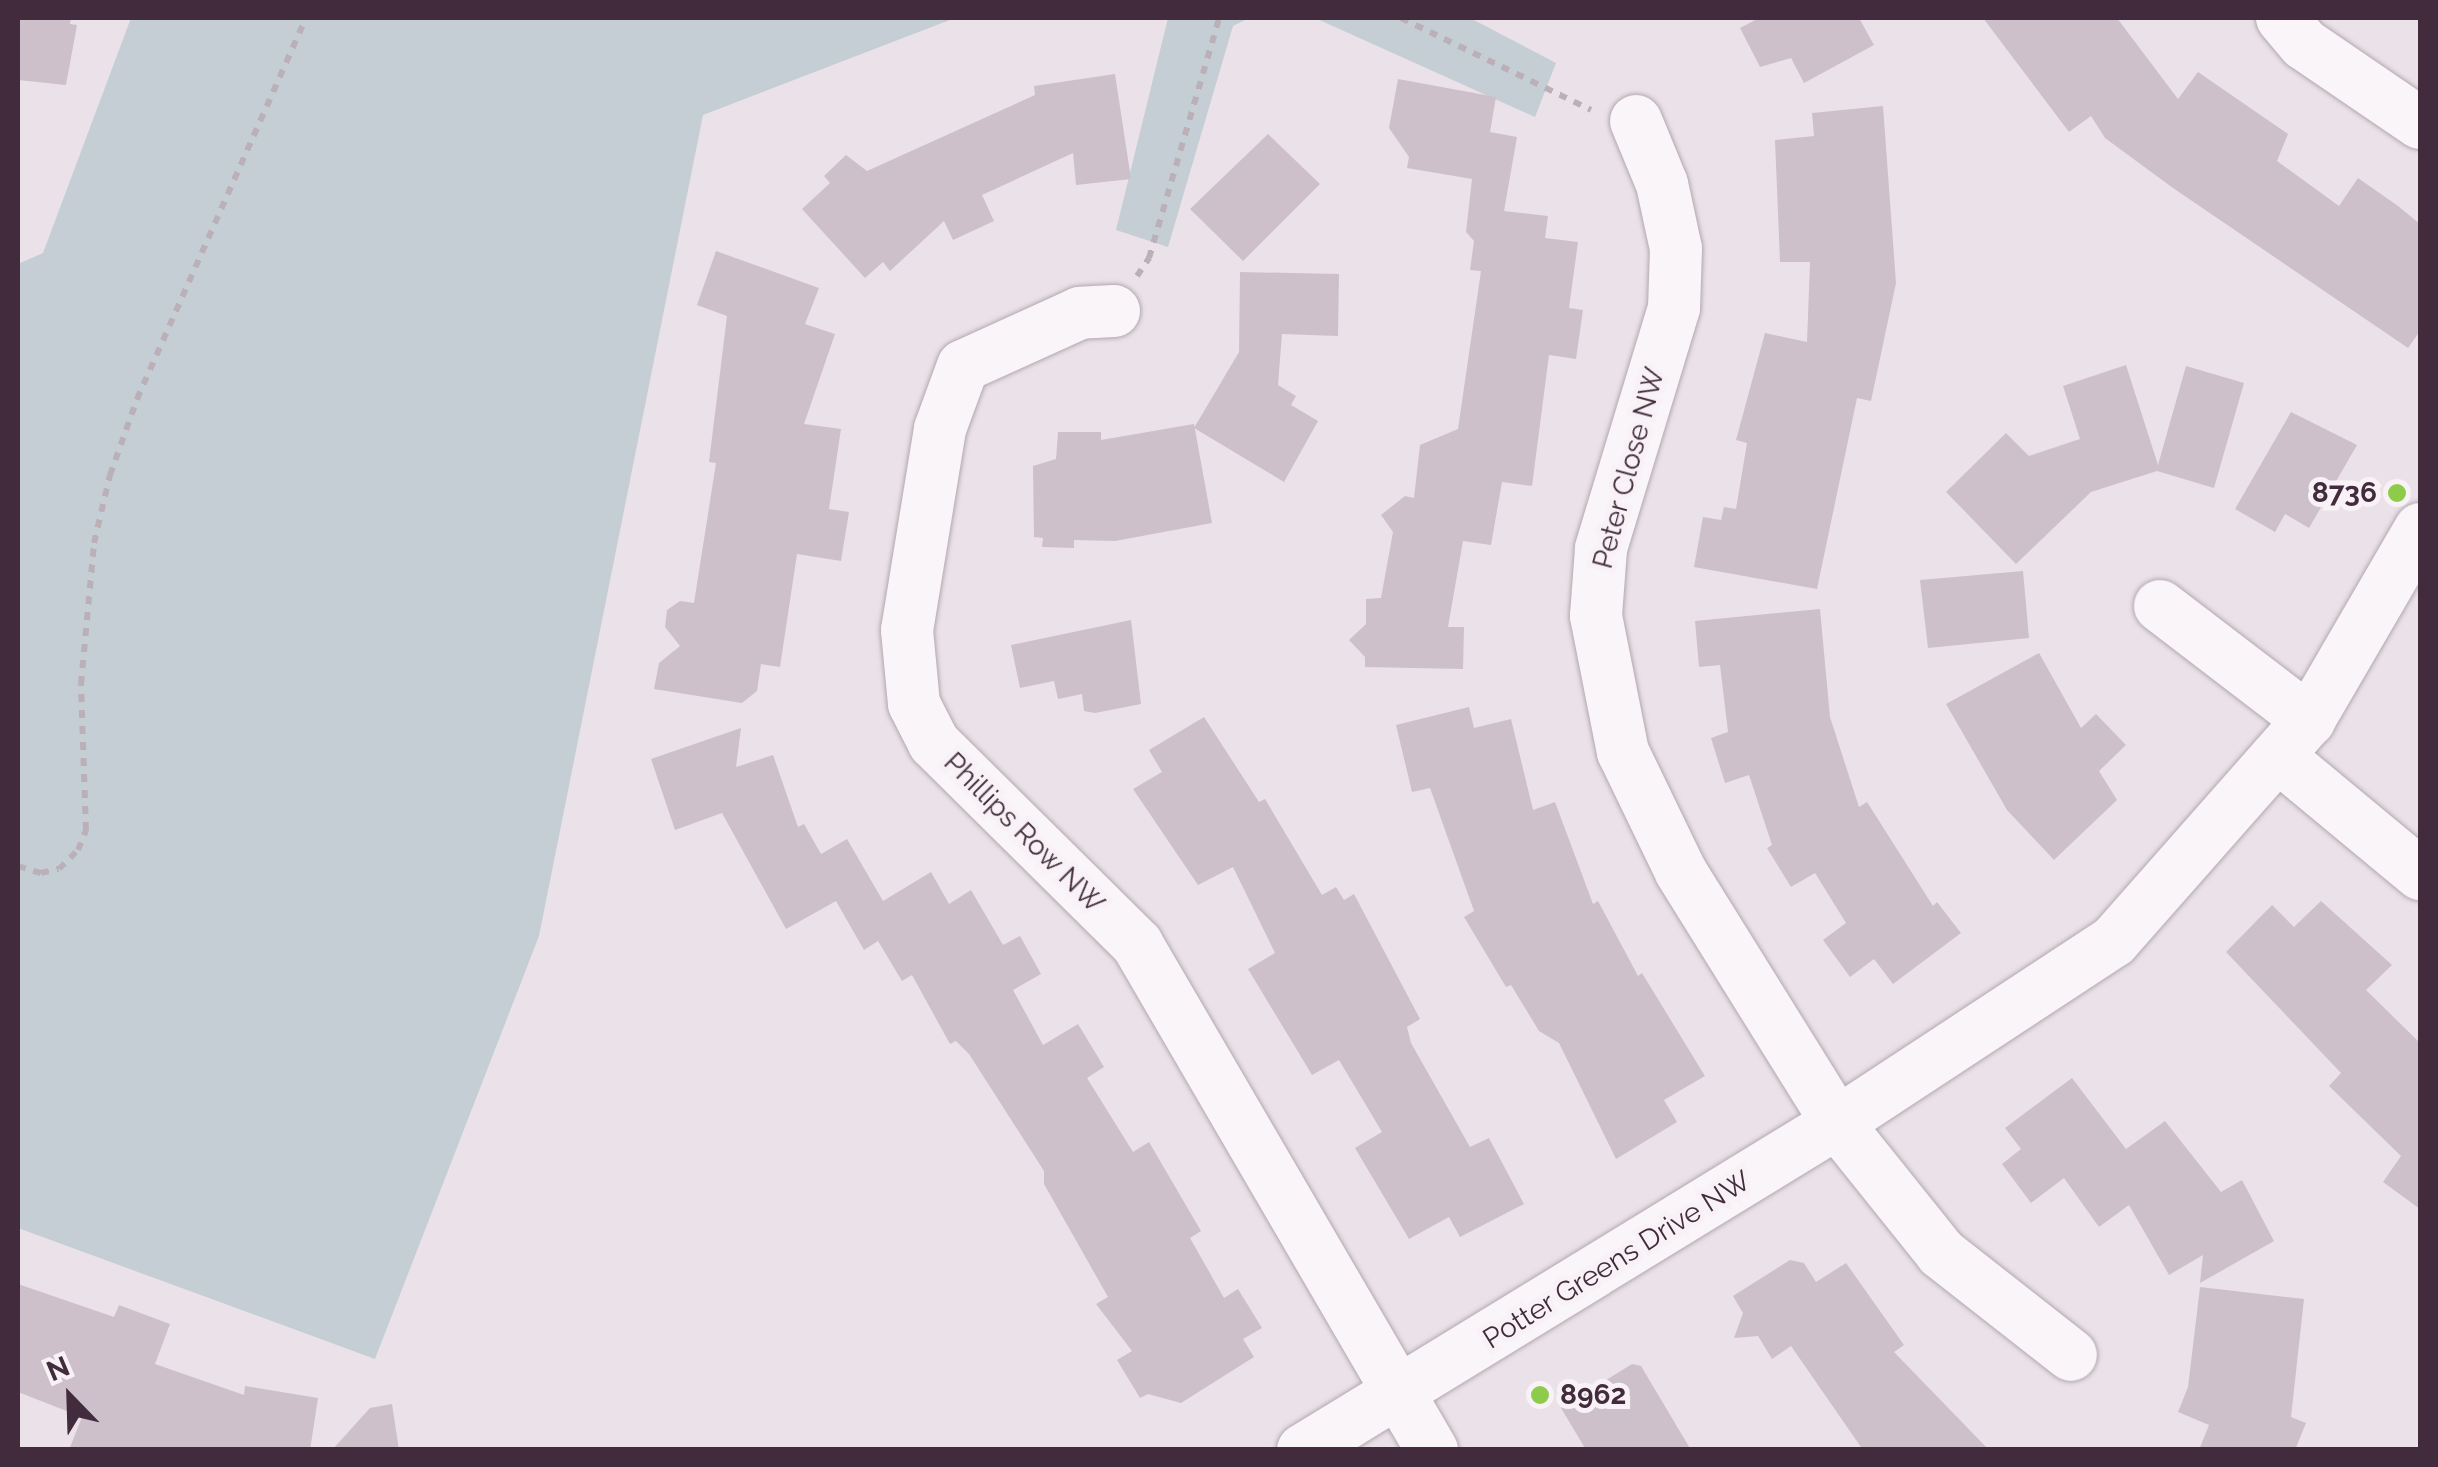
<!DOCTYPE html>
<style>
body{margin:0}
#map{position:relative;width:2438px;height:1467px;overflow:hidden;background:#eae2e8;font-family:Raleway,sans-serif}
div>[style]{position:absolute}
.green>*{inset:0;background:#c4ced4}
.building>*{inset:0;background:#cdc0ca}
.path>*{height:6px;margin-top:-3px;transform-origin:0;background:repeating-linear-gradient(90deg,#bbb0b8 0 8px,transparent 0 16px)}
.roads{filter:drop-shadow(0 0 2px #b4a7b1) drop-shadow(0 0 2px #b4a7b1)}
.minor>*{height:52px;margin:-26px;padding:0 26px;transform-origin:26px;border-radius:26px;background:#f9f5f8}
.dots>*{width:28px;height:28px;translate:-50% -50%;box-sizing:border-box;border:5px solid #f8f2f6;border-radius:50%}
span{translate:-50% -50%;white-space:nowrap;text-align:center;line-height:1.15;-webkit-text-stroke:10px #f8f2f6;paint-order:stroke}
.street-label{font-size:28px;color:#422b3c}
.poi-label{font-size:28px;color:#422b3c;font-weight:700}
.right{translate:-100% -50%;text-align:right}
.left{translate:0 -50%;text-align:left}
.frame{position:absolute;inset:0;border:20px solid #422b3c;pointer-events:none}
.north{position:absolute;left:20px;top:1347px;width:100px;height:100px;-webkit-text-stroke:8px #f8f2f6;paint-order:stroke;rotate:337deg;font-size:28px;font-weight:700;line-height:40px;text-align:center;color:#422b3c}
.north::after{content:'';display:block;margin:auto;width:35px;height:45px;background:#422b3c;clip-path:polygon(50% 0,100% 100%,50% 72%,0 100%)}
</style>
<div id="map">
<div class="green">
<i style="clip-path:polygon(131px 18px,955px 18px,703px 115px,539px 936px,375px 1359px,18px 1228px,18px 264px,43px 253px)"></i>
<i style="clip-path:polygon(1168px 18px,1249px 18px,1233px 26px,1168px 247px,1116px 230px)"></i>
<i style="clip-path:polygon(1315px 18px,1470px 18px,1556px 63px,1535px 117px)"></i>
</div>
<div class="building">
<i style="clip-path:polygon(18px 18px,71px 18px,70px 24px,77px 25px,66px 85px,18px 80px)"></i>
<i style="clip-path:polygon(1759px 18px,1859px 18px,1874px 45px,1804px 83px,1791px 58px,1760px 67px,1740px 28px)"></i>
<i style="clip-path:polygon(1983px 18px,2117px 18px,2178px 99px,2198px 72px,2288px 134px,2277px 161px,2339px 206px,2358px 178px,2398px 206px,2420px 224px,2420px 331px,2408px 348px,2173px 188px,2105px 138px,2091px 116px,2069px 132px)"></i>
<i style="clip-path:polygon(1115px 74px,1131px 179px,1076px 185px,1073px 153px,982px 195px,994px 221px,953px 240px,944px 221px,890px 271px,883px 262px,865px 278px,802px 209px,830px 183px,824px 176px,846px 155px,867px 171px,1035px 95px,1034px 86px)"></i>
<i style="clip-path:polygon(1398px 79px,1496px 97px,1490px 132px,1517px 137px,1504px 211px,1548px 216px,1545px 238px,1578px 242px,1569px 308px,1583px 310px,1576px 359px,1549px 355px,1532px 486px,1502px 482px,1491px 545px,1463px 541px,1448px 627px,1464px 627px,1463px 669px,1365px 667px,1365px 657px,1349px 640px,1366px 624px,1366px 599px,1381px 598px,1393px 532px,1381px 515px,1405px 496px,1414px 498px,1420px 445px,1458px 429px,1481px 271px,1470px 270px,1474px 241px,1466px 232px,1472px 179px,1407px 168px,1409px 157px,1389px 128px)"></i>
<i style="clip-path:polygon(1883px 106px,1896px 283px,1871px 401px,1857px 398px,1817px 589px,1694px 567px,1703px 517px,1721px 520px,1724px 507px,1736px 509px,1747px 443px,1736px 440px,1765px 333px,1807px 342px,1810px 262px,1780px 262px,1775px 140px,1814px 136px,1812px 113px)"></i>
<i style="clip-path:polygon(1268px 134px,1320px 184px,1243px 261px,1190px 209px)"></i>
<i style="clip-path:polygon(716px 251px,819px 288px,805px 324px,835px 334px,804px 424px,841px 429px,829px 509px,849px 512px,841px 561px,797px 554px,780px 667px,761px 664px,757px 691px,742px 703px,654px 689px,659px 663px,680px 646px,665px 627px,667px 610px,680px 601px,694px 603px,716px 463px,709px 462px,727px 316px,697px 305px)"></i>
<i style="clip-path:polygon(1240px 272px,1339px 274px,1338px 336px,1282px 334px,1278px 385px,1296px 396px,1291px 405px,1318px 421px,1284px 482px,1194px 428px,1239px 352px)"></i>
<i style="clip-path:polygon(2126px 365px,2158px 465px,2186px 366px,2244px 383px,2214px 488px,2157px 471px,2091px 492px,2016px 564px,1946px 492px,2006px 433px,2029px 456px,2080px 439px,2063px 386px)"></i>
<i style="clip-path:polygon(2291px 412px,2357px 445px,2309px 528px,2285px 514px,2275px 532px,2235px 509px)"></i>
<i style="clip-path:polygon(1194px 424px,1212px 523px,1115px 541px,1074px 540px,1074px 548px,1042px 547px,1043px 538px,1034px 537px,1033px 466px,1056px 459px,1058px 432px,1101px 432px,1101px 440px)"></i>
<i style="clip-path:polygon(2023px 571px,2029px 638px,1928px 648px,1920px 580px)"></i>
<i style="clip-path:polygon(1820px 609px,1830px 717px,1859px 807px,1867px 802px,1933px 906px,1937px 902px,1961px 933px,1893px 984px,1874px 959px,1850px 977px,1823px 940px,1846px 923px,1815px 873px,1791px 887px,1767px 848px,1772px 845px,1749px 775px,1725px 783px,1711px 738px,1728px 732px,1720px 665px,1699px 667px,1695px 621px)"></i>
<i style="clip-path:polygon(1131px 620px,1141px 704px,1095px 713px,1084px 711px,1082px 694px,1058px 699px,1054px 681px,1020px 688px,1011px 645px)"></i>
<i style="clip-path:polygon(2039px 653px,2081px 728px,2096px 714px,2126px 745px,2099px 771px,2117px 800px,2054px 860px,2007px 810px,1946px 704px)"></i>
<i style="clip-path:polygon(1469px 707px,1474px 728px,1511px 719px,1533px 810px,1555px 802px,1593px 904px,1598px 901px,1638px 976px,1642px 973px,1705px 1076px,1664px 1100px,1677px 1122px,1616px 1159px,1559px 1043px,1539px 1031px,1511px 985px,1506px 987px,1464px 917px,1474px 911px,1430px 788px,1412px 792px,1396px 725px)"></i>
<i style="clip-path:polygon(1204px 717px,1259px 802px,1265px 799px,1322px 895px,1336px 887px,1344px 900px,1354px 894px,1420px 1019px,1407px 1027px,1411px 1043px,1470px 1147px,1489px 1138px,1524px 1204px,1460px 1237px,1449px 1217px,1409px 1239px,1355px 1148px,1382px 1132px,1339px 1060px,1312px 1075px,1248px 969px,1275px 953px,1233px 867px,1198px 885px,1133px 789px,1162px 772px,1149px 750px)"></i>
<i style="clip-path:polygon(741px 728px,736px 767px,773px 755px,798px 827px,804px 824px,821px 854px,847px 839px,883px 901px,931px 872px,949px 904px,971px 890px,1003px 945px,1020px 936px,1041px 974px,1013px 990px,1043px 1045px,1078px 1024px,1104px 1067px,1087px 1078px,1133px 1152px,1149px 1142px,1201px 1231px,1190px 1238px,1224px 1298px,1238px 1289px,1262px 1328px,1243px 1339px,1254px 1357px,1181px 1403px,1148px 1394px,1140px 1398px,1117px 1360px,1132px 1351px,1096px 1304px,1108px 1297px,1044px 1184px,1044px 1171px,969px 1054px,956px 1041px,950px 1044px,912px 975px,902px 981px,878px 941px,864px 950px,836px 901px,786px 929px,722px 813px,675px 830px,651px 759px)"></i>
<i style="clip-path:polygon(2321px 901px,2392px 965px,2366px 990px,2420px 1043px,2420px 1209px,2383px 1182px,2401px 1156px,2329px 1086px,2341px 1073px,2226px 952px,2272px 905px,2294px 927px)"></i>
<i style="clip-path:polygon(2072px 1078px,2126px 1149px,2165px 1121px,2221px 1192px,2242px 1180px,2274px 1241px,2200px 1283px,2203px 1255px,2169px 1275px,2129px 1205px,2099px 1227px,2064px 1178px,2031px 1203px,2002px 1164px,2021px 1149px,2005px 1128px)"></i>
<i style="clip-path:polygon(1790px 1260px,1804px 1263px,1816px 1282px,1846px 1263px,1904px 1345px,1894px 1352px,1989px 1450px,1863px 1450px,1791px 1346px,1772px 1359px,1758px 1336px,1734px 1338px,1743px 1313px,1733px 1296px)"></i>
<i style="clip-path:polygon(18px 1284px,114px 1317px,119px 1305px,170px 1324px,155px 1364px,244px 1395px,245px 1386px,318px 1398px,310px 1450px,69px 1450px,82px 1417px,18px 1392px)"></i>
<i style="clip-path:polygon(2200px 1287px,2304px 1299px,2291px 1417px,2306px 1423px,2295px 1450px,2199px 1450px,2209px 1425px,2178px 1412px,2188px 1387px)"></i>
<i style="clip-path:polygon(1632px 1364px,1641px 1366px,1691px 1450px,1586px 1450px,1561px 1408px)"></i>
<i style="clip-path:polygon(392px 1404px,399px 1450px,332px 1450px,370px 1408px)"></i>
</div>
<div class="path">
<i style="left:1401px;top:18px;width:211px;rotate:25.8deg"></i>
<i style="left:1137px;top:276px;width:22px;rotate:-56deg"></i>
<i style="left:1149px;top:258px;width:250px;rotate:-73.7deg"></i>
<i style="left:18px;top:866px;width:24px;rotate:17deg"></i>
<i style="left:41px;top:873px;width:18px;rotate:-13deg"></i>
<i style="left:59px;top:869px;width:27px;rotate:-45deg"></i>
<i style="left:78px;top:850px;width:22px;rotate:-68deg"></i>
<i style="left:86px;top:830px;width:146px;rotate:-92deg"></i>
<i style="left:81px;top:684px;width:142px;rotate:-84.7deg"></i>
<i style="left:94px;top:543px;width:70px;rotate:-76.8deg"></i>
<i style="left:110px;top:475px;width:81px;rotate:-70.4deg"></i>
<i style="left:137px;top:399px;width:417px;rotate:-66.1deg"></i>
</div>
<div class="roads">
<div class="minor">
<i style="left:2282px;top:18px;width:34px;rotate:50deg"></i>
<i style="left:2304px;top:44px;width:140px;rotate:34.3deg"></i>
<i style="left:1636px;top:121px;width:68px;rotate:67.6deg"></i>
<i style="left:1662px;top:184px;width:66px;rotate:77.8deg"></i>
<i style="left:1676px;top:249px;width:59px;rotate:91.9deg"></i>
<i style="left:1674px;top:308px;width:252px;rotate:106.9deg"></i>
<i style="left:1601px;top:549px;width:67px;rotate:94.3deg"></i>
<i style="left:1596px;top:616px;width:139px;rotate:78.8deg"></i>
<i style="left:1623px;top:752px;width:133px;rotate:64.2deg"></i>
<i style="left:1681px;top:872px;width:296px;rotate:58.1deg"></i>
<i style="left:1837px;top:1123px;width:166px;rotate:51.3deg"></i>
<i style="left:1941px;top:1253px;width:165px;rotate:38.1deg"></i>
<i style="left:1114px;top:311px;width:34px;rotate:177deg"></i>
<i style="left:1080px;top:313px;width:128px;rotate:155.6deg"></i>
<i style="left:963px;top:366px;width:67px;rotate:110.1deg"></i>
<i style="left:940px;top:429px;width:204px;rotate:99.3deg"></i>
<i style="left:907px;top:630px;width:74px;rotate:84.6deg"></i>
<i style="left:914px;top:704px;width:44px;rotate:62.9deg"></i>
<i style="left:934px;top:743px;width:286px;rotate:44.7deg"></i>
<i style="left:1137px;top:944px;width:586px;rotate:59.76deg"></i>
<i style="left:2160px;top:606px;width:188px;rotate:37.4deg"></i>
<i style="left:2278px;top:756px;width:185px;rotate:39.7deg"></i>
<i style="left:1303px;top:1450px;width:626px;rotate:-31.48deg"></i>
<i style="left:1837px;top:1123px;width:331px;rotate:-33.3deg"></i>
<i style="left:2114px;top:941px;width:295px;rotate:-48.6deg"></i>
<i style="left:2309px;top:720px;width:221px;rotate:-59.8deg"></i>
</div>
</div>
<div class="dots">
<i style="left:2397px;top:493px;background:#8ecb4b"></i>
<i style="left:1540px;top:1395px;background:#8ecb4b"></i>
</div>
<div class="street-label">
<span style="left:1629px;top:468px;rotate:-75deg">Peter Close NW</span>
<span style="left:1024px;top:833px;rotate:45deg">Phillips Row NW</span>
<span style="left:1617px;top:1260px;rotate:-32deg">Potter Greens Drive NW</span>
</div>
<div class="poi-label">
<span class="right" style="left:2377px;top:493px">8736</span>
<span class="left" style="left:1560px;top:1395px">8962</span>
</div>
<div class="frame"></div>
<div class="north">N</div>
</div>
